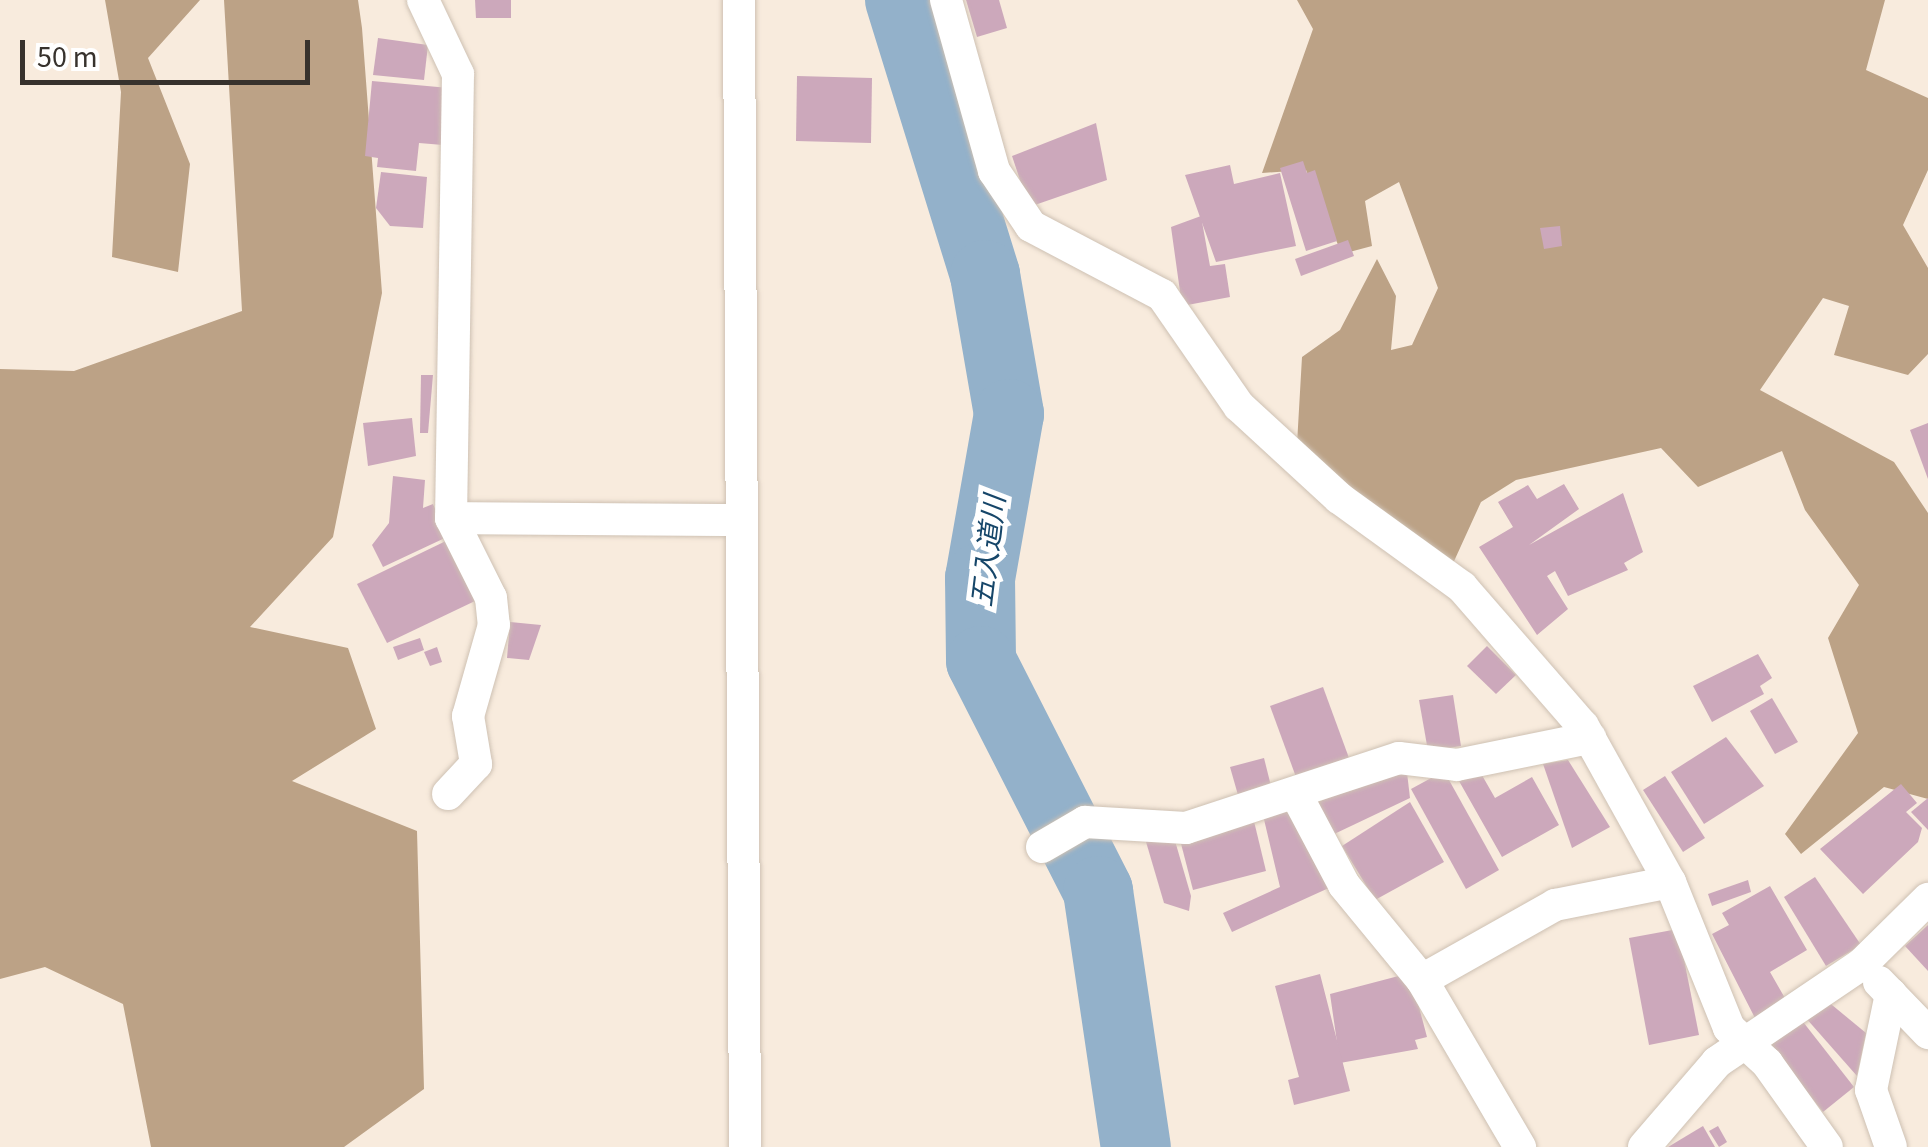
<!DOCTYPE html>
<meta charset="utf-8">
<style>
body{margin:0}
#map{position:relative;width:1928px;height:1147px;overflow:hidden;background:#f8ebdd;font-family:"Source Sans 3","Noto Sans JP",sans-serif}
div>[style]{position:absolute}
.forest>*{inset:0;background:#bca286}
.river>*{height:70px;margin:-35px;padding:0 35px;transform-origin:35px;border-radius:35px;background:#93b1ca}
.building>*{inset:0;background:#cca8bb}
.roads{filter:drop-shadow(0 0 2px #cec1b3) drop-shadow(0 0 2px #cec1b3)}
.minor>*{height:32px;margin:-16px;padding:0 16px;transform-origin:16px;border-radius:16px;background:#fff}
span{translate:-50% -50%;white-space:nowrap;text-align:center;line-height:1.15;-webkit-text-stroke:10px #fff;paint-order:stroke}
.water-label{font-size:28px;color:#164669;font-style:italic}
.scale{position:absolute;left:20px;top:40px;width:290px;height:45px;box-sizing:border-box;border:5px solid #37322d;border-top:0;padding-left:12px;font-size:30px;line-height:35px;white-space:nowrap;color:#37322d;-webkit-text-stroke:8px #fff;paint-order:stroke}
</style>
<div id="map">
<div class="forest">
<i style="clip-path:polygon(105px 0,200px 0,148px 58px,190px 164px,178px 272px,112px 257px,121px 92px)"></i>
<i style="clip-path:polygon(224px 0,358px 0,362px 28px,382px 293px,333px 537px,250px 627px,348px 648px,376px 729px,292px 781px,417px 831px,424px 1089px,344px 1147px,151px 1147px,123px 1004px,45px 967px,0 979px,0 369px,74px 371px,242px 311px)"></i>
<i style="clip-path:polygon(1297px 0,1885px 0,1866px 70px,1928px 98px,1928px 170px,1903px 225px,1928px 268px,1928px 354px,1908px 375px,1834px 355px,1849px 306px,1823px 298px,1760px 390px,1894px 462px,1928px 513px,1928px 799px,1884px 787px,1801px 854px,1785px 834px,1858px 733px,1828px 638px,1859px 585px,1805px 510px,1782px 451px,1698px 487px,1661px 448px,1516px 480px,1481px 502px,1450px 570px,1297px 444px,1302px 357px,1340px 330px,1377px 259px,1396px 296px,1391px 350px,1412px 345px,1438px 288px,1399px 182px,1365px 201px,1372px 246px,1342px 254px,1306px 170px,1262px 173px,1313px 29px)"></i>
</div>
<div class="river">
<i style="left:900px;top:0;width:288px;rotate:72.8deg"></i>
<i style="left:985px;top:275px;width:141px;rotate:80.2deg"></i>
<i style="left:1009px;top:414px;width:167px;rotate:100deg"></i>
<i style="left:980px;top:578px;width:83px;rotate:89.3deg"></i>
<i style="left:981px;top:661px;width:258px;rotate:63deg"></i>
<i style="left:1098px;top:891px;width:259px;rotate:81.6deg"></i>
</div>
<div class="building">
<i style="clip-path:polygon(475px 0,511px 0,511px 18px,476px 18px)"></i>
<i style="clip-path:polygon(966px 0,999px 0,1007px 28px,977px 37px)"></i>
<i style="clip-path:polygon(378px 38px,428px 45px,424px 80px,373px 75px)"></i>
<i style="clip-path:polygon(797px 76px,872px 78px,871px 143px,796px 141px)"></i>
<i style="clip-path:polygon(372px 81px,449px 88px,443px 145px,419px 143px,416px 171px,377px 167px,378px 158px,365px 156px)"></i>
<i style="clip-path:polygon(1096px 123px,1107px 180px,1029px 207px,1012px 156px)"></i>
<i style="clip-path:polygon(1303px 161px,1307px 173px,1315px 170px,1337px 241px,1306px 251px,1280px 168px)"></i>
<i style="clip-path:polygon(1230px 165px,1234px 184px,1280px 173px,1296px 246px,1216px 262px,1185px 175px)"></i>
<i style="clip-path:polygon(381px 172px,427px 177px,423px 228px,390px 226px,376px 208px)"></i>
<i style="clip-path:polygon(1201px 216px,1210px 266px,1225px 264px,1230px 297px,1182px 306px,1171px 227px)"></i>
<i style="clip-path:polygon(1560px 226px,1562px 246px,1544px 249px,1540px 228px)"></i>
<i style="clip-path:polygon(1348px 240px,1354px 256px,1301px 276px,1295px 259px)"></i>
<i style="clip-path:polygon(421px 375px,433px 375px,428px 433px,420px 433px)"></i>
<i style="clip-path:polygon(412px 418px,416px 456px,368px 466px,363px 423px)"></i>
<i style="clip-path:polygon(1928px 423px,1928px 479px,1910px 430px)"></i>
<i style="clip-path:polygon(393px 476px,425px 480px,423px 508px,433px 504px,447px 537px,383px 567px,372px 545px,389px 523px)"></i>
<i style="clip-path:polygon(1564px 484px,1579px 509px,1529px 545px,1623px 493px,1643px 552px,1624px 563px,1628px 570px,1568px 596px,1555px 571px,1547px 576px,1568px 609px,1537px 635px,1479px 547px,1513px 527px,1498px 502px,1528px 485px,1537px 499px)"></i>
<i style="clip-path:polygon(450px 539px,475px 601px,387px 643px,357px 584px)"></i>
<i style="clip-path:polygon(510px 622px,541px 625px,529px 660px,507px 658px)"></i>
<i style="clip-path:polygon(420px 638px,424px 650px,398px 660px,393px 647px)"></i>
<i style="clip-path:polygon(1487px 646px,1516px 675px,1496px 694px,1467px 666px)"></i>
<i style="clip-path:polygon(437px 647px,442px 662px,430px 666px,424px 652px)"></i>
<i style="clip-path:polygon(1758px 654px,1772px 678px,1760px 686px,1764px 694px,1712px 722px,1693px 686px)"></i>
<i style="clip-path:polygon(1323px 687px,1349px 758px,1296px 777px,1270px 706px)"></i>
<i style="clip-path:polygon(1453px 695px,1461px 746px,1428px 751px,1419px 700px)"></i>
<i style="clip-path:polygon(1772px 698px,1798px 742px,1775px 754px,1750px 711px)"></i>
<i style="clip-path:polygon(1726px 737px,1764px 786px,1704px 824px,1671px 772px)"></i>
<i style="clip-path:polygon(1264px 758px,1271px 786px,1238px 795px,1230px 767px)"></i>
<i style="clip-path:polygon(1568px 760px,1610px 827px,1572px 848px,1543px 764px)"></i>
<i style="clip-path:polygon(1406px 764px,1410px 798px,1330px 836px,1316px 803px)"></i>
<i style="clip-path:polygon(1479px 770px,1495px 798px,1532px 777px,1559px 825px,1502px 857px,1459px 781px)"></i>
<i style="clip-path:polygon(1444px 771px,1499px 870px,1466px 889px,1411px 789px)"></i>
<i style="clip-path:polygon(1665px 776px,1705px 838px,1683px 852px,1643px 790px)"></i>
<i style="clip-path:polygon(1901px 784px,1917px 803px,1906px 812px,1922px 828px,1918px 842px,1863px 894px,1820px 849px)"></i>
<i style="clip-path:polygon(1928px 798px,1928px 830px,1911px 812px)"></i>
<i style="clip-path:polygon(1294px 801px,1331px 887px,1232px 932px,1223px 913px,1280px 887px,1262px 811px)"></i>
<i style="clip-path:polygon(1410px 802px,1444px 862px,1375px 900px,1342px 846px)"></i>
<i style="clip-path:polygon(1252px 813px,1266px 871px,1193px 890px,1178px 832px)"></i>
<i style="clip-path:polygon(1171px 827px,1191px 896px,1189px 911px,1164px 903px,1144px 835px)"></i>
<i style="clip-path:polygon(1815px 877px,1861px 945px,1826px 966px,1784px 897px)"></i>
<i style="clip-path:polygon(1748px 880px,1751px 892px,1712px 906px,1708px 894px)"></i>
<i style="clip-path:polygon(1770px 886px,1807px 950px,1770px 972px,1786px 1000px,1755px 1018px,1712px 934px,1729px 925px,1722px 913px)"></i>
<i style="clip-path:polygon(1928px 925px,1928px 971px,1905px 946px)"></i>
<i style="clip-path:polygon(1678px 929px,1699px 1035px,1649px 1045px,1629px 938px)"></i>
<i style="clip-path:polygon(1410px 973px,1427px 1037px,1415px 1040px,1418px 1049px,1340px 1063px,1330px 994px)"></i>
<i style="clip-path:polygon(1320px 974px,1350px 1091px,1294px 1105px,1288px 1080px,1299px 1077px,1275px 986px)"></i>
<i style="clip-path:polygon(1826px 1000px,1866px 1033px,1857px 1076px,1805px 1017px)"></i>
<i style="clip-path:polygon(1800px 1018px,1854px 1087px,1823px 1112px,1768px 1043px)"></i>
<i style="clip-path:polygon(1703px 1126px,1715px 1147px,1668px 1147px)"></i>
<i style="clip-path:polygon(1718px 1126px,1727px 1142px,1719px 1147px,1709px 1131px)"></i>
</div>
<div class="roads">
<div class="minor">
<i style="left:423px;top:0;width:82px;rotate:64.7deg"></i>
<i style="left:458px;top:74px;width:444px;rotate:90.9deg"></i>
<i style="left:451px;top:518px;width:89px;rotate:63.4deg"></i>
<i style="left:491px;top:598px;width:27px;rotate:84deg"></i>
<i style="left:494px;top:625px;width:95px;rotate:105.9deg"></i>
<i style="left:468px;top:716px;width:49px;rotate:80.5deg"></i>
<i style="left:476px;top:764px;width:41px;rotate:133deg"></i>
<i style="left:739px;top:0;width:1147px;rotate:89.7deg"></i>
<i style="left:946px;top:0;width:178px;rotate:74.3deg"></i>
<i style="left:994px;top:171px;width:66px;rotate:56.1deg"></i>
<i style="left:1031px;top:226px;width:148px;rotate:27.8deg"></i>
<i style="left:1162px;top:295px;width:135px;rotate:55.3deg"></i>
<i style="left:1239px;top:406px;width:136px;rotate:42.6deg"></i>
<i style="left:1339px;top:498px;width:152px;rotate:35.9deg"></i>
<i style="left:1462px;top:587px;width:184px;rotate:49deg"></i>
<i style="left:1583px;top:726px;width:179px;rotate:60.9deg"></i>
<i style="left:1670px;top:882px;width:157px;rotate:68deg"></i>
<i style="left:1729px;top:1028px;width:52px;rotate:42.6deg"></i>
<i style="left:1767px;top:1063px;width:103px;rotate:54.5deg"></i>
<i style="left:451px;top:518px;width:291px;rotate:0.4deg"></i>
<i style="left:1298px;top:798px;width:98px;rotate:62.1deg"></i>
<i style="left:1344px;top:885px;width:123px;rotate:50.6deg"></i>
<i style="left:1422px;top:980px;width:194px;rotate:59.6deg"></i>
<i style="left:1042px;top:847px;width:50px;rotate:-30.2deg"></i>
<i style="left:1085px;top:822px;width:101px;rotate:3.4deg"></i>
<i style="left:1186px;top:828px;width:224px;rotate:-18.2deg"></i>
<i style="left:1399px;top:758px;width:58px;rotate:6.9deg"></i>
<i style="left:1457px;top:765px;width:136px;rotate:-11.5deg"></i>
<i style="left:1422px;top:980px;width:153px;rotate:-29.4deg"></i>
<i style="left:1555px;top:905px;width:117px;rotate:-11.3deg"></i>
<i style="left:1879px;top:982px;width:71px;rotate:46.1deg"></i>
<i style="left:1891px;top:994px;width:98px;rotate:101.8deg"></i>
<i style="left:1871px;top:1090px;width:60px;rotate:70.7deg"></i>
<i style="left:1644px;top:1147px;width:112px;rotate:-49.3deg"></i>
<i style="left:1717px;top:1062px;width:175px;rotate:-34.1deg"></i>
<i style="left:1862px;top:964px;width:93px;rotate:-44.6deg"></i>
</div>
</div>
<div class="water-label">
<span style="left:989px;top:551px;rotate:-83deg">五入道川</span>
</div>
<div class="scale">50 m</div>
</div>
